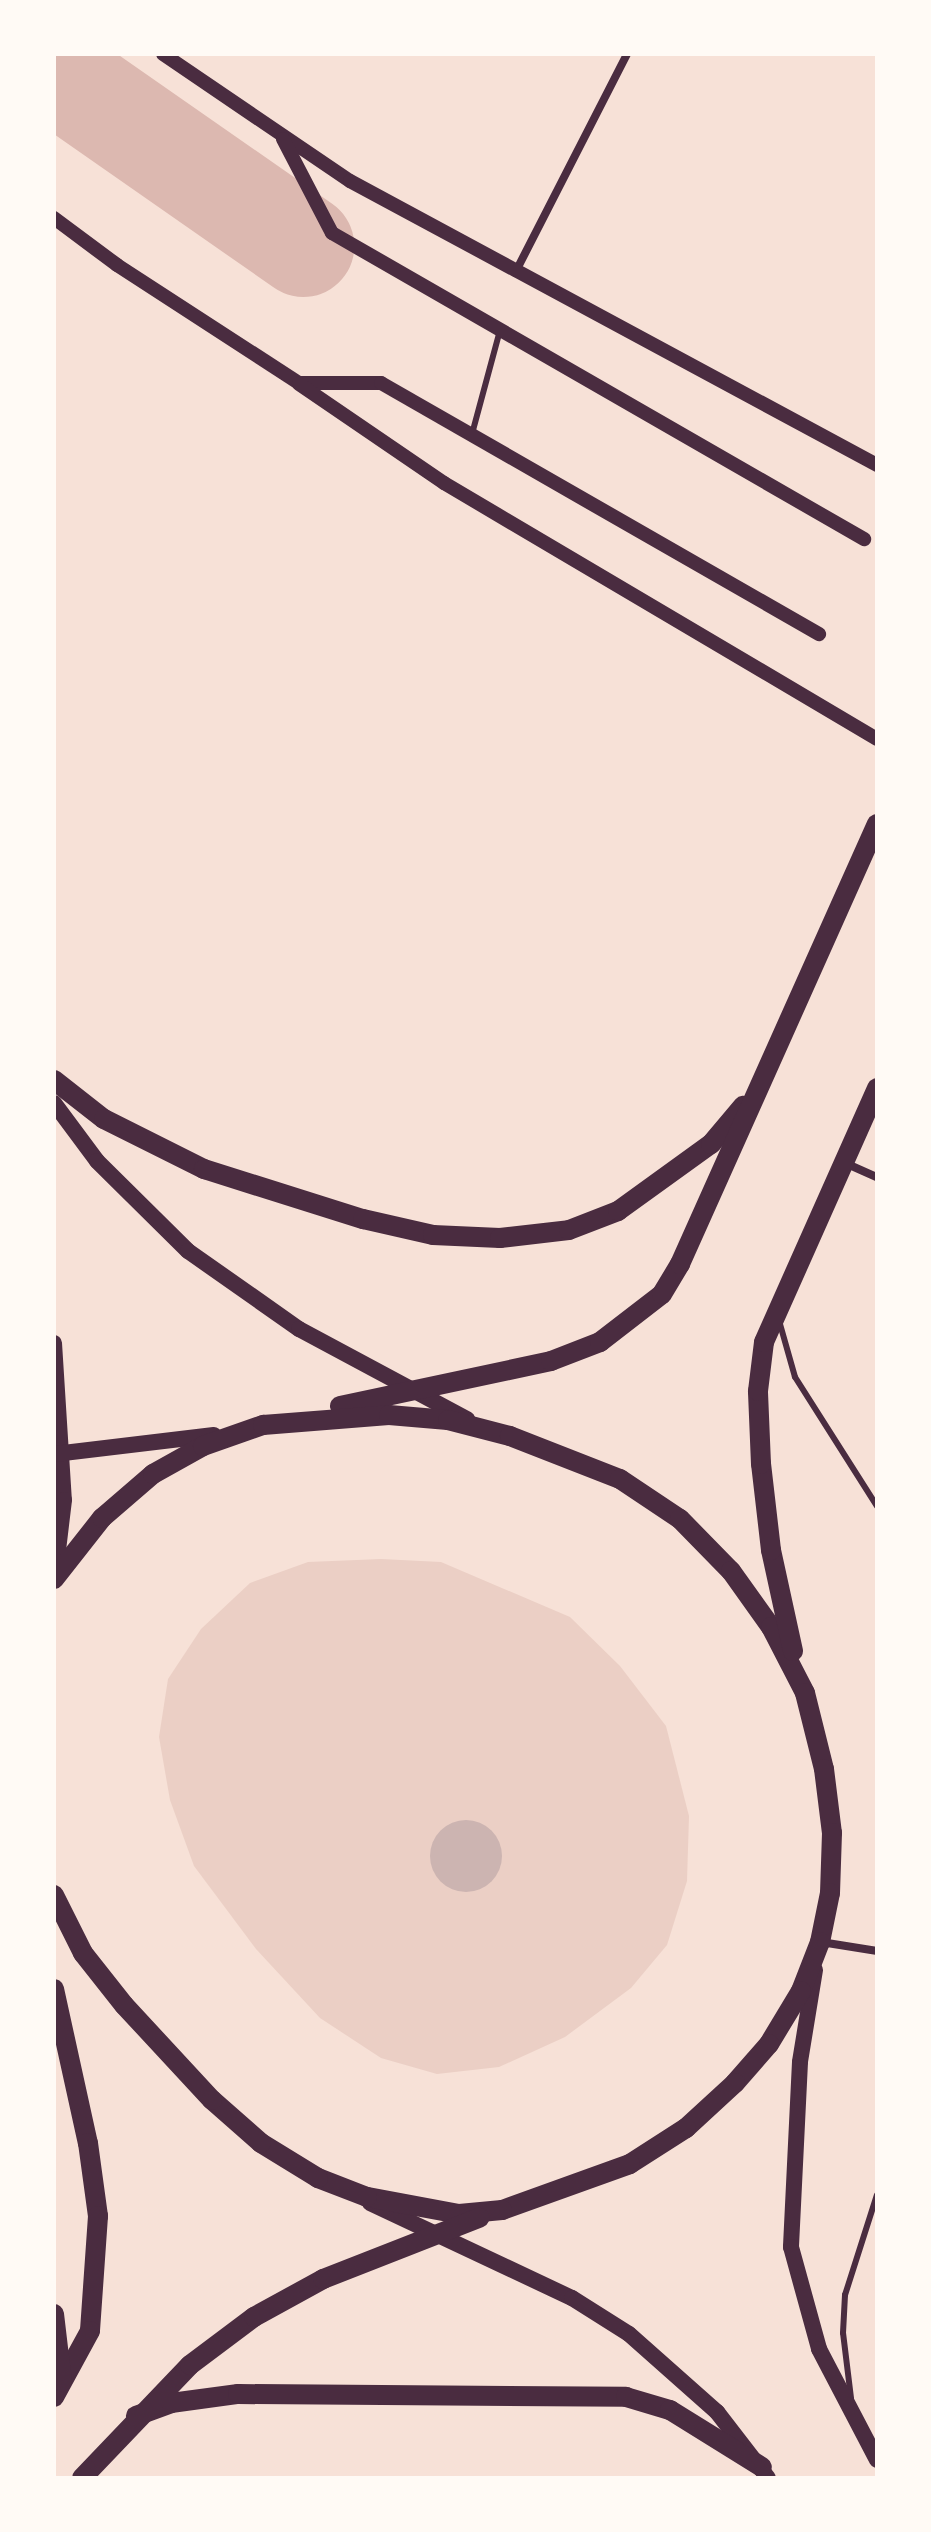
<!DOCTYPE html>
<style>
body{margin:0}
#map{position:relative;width:931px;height:2532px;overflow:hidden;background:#f7e1d7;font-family:Mulish,sans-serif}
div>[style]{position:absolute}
.green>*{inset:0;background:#ebcfc5}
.river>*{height:102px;margin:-51px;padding:0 51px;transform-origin:51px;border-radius:51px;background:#dcb8b0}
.building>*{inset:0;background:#ccb4b1}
.round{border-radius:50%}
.service>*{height:6px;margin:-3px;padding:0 3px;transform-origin:3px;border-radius:3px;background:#4a2c40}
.minor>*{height:8px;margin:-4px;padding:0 4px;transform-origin:4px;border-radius:4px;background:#4a2c40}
.tertiary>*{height:14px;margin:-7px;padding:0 7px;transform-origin:7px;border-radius:7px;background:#4a2c40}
.secondary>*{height:16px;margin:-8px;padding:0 8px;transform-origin:8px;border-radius:8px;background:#4a2c40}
.primary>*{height:20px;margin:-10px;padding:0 10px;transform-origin:10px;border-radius:10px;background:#4a2c40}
span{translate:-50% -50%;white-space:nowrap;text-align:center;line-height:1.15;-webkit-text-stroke:6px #fffaf5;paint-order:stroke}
.frame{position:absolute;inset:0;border:56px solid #fffaf5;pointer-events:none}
</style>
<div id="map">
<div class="green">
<i style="clip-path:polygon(381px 1559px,441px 1562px,570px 1617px,620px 1666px,666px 1726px,689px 1816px,687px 1881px,667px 1945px,631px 1988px,565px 2037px,499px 2067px,437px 2074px,381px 2058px,320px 2018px,256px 1949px,194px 1866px,170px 1800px,159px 1737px,168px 1679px,201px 1629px,250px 1583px,308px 1562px)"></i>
</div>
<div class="river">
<i style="left:54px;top:72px;width:304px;rotate:34.9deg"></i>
</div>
<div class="building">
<i class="round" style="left:430px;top:1820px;width:72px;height:72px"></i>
</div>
<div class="service">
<i style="left:472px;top:434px;width:108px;rotate:-74.9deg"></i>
<i style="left:780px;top:1324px;width:55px;rotate:74.2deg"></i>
<i style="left:795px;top:1377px;width:153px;rotate:57.6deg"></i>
<i style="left:851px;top:2398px;width:65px;rotate:-97deg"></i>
<i style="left:843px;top:2333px;width:38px;rotate:-87deg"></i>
<i style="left:845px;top:2295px;width:105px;rotate:-72.3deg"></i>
</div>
<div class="minor">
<i style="left:515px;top:273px;width:246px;rotate:-62.9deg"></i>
<i style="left:845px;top:1163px;width:35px;rotate:24deg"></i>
<i style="left:821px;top:1942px;width:57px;rotate:9.1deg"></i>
</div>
<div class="tertiary">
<i style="left:163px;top:54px;width:226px;rotate:34.2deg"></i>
<i style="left:350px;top:181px;width:599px;rotate:28.32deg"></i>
<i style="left:283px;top:139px;width:106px;rotate:62.5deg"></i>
<i style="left:332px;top:233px;width:614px;rotate:29.91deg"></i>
<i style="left:54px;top:218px;width:79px;rotate:36.7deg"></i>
<i style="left:117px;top:265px;width:217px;rotate:33deg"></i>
<i style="left:299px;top:383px;width:82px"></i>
<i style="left:381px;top:383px;width:505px;rotate:29.82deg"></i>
<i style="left:299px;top:384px;width:176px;rotate:34.3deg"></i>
<i style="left:444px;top:483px;width:503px;rotate:30.59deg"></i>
</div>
<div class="secondary">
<i style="left:54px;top:1103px;width:72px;rotate:53.4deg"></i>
<i style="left:97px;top:1161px;width:128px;rotate:44.7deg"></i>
<i style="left:188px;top:1251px;width:136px;rotate:35.1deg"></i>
<i style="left:299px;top:1329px;width:191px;rotate:28.2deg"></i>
<i style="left:54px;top:1343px;width:157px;rotate:86.4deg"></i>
<i style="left:64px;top:1500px;width:77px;rotate:96.8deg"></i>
<i style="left:55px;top:1454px;width:160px;rotate:-6.8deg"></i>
<i style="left:815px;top:1970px;width:93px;rotate:99.3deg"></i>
<i style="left:800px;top:2062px;width:185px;rotate:92.8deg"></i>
<i style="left:791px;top:2247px;width:106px;rotate:74.6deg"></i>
<i style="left:819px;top:2349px;width:125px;rotate:62.4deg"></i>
<i style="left:370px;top:2203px;width:223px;rotate:25.2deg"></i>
<i style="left:572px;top:2298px;width:67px;rotate:32.3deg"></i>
<i style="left:629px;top:2334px;width:118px;rotate:41.6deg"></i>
<i style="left:717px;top:2412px;width:83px;rotate:52.3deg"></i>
</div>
<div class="primary">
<i style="left:54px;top:1080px;width:63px;rotate:38deg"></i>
<i style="left:104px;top:1119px;width:112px;rotate:26.6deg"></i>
<i style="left:204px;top:1169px;width:167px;rotate:17.5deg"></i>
<i style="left:363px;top:1219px;width:72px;rotate:12.9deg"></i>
<i style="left:433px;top:1235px;width:67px;rotate:2.6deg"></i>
<i style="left:500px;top:1238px;width:69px;rotate:-6.6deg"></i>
<i style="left:569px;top:1230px;width:53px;rotate:-21.2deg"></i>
<i style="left:618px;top:1211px;width:115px;rotate:-35.8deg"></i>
<i style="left:711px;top:1144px;width:50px;rotate:-49.9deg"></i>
<i style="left:340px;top:1406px;width:216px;rotate:-12deg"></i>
<i style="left:551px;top:1361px;width:53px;rotate:-21.2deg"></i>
<i style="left:600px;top:1342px;width:78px;rotate:-37.7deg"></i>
<i style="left:662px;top:1294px;width:35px;rotate:-59deg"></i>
<i style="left:680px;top:1264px;width:482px;rotate:-65.9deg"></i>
<i style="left:54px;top:1579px;width:78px;rotate:-51.8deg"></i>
<i style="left:102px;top:1518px;width:67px;rotate:-40.8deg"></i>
<i style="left:153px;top:1474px;width:57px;rotate:-29.2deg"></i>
<i style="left:203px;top:1446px;width:64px;rotate:-19.3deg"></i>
<i style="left:263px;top:1425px;width:126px;rotate:-4.5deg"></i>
<i style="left:389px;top:1415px;width:59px;rotate:4.8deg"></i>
<i style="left:448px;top:1420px;width:64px;rotate:14.5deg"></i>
<i style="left:510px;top:1436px;width:118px;rotate:21.4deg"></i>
<i style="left:620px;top:1479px;width:72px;rotate:33.7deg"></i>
<i style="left:680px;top:1519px;width:73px;rotate:45.6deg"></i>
<i style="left:731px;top:1571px;width:69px;rotate:54.5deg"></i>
<i style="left:771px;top:1627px;width:74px;rotate:62.7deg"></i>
<i style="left:805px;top:1693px;width:78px;rotate:76deg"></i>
<i style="left:824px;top:1769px;width:64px;rotate:82.9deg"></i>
<i style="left:832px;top:1833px;width:60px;rotate:91.9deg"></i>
<i style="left:830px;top:1893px;width:50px;rotate:101.5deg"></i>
<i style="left:820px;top:1942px;width:53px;rotate:111.2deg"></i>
<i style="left:801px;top:1991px;width:62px;rotate:121.1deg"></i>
<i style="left:769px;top:2044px;width:52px;rotate:131.1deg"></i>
<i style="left:735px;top:2083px;width:67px;rotate:137.4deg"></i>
<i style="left:686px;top:2128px;width:67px;rotate:147.3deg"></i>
<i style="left:630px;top:2164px;width:136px;rotate:160.2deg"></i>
<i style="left:502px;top:2210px;width:43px;rotate:174.7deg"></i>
<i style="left:459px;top:2214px;width:94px;rotate:-169.5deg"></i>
<i style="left:367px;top:2197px;width:53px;rotate:-158.8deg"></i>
<i style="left:318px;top:2178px;width:67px;rotate:-148.4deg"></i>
<i style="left:261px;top:2143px;width:65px;rotate:-138.7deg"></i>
<i style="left:212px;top:2100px;width:129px;rotate:-132.8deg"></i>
<i style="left:124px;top:2005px;width:66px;rotate:-128.3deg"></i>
<i style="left:83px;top:1953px;width:65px;rotate:-116.6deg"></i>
<i style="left:793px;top:1651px;width:103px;rotate:-102.3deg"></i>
<i style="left:771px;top:1550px;width:87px;rotate:-96.6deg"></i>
<i style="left:761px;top:1464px;width:73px;rotate:-92.4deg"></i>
<i style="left:758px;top:1391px;width:49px;rotate:-83deg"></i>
<i style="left:764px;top:1342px;width:278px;rotate:-66deg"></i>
<i style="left:54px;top:1989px;width:158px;rotate:77.6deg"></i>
<i style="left:88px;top:2143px;width:74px;rotate:82.2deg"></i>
<i style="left:98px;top:2216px;width:115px;rotate:94deg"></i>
<i style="left:90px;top:2331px;width:75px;rotate:118.6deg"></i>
<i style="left:54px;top:2314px;width:68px;rotate:83.3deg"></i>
<i style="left:136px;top:2416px;width:37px;rotate:-20deg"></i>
<i style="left:171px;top:2403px;width:68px;rotate:-7.7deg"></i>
<i style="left:238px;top:2394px;width:388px;rotate:0.4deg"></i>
<i style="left:626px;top:2397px;width:46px;rotate:16.5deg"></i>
<i style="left:670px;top:2410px;width:108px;rotate:31.8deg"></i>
<i style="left:82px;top:2478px;width:156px;rotate:-46.3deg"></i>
<i style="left:190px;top:2365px;width:80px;rotate:-36.9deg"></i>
<i style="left:254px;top:2317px;width:79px;rotate:-28.8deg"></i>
<i style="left:323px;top:2279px;width:168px;rotate:-21.4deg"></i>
</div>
<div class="frame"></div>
</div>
